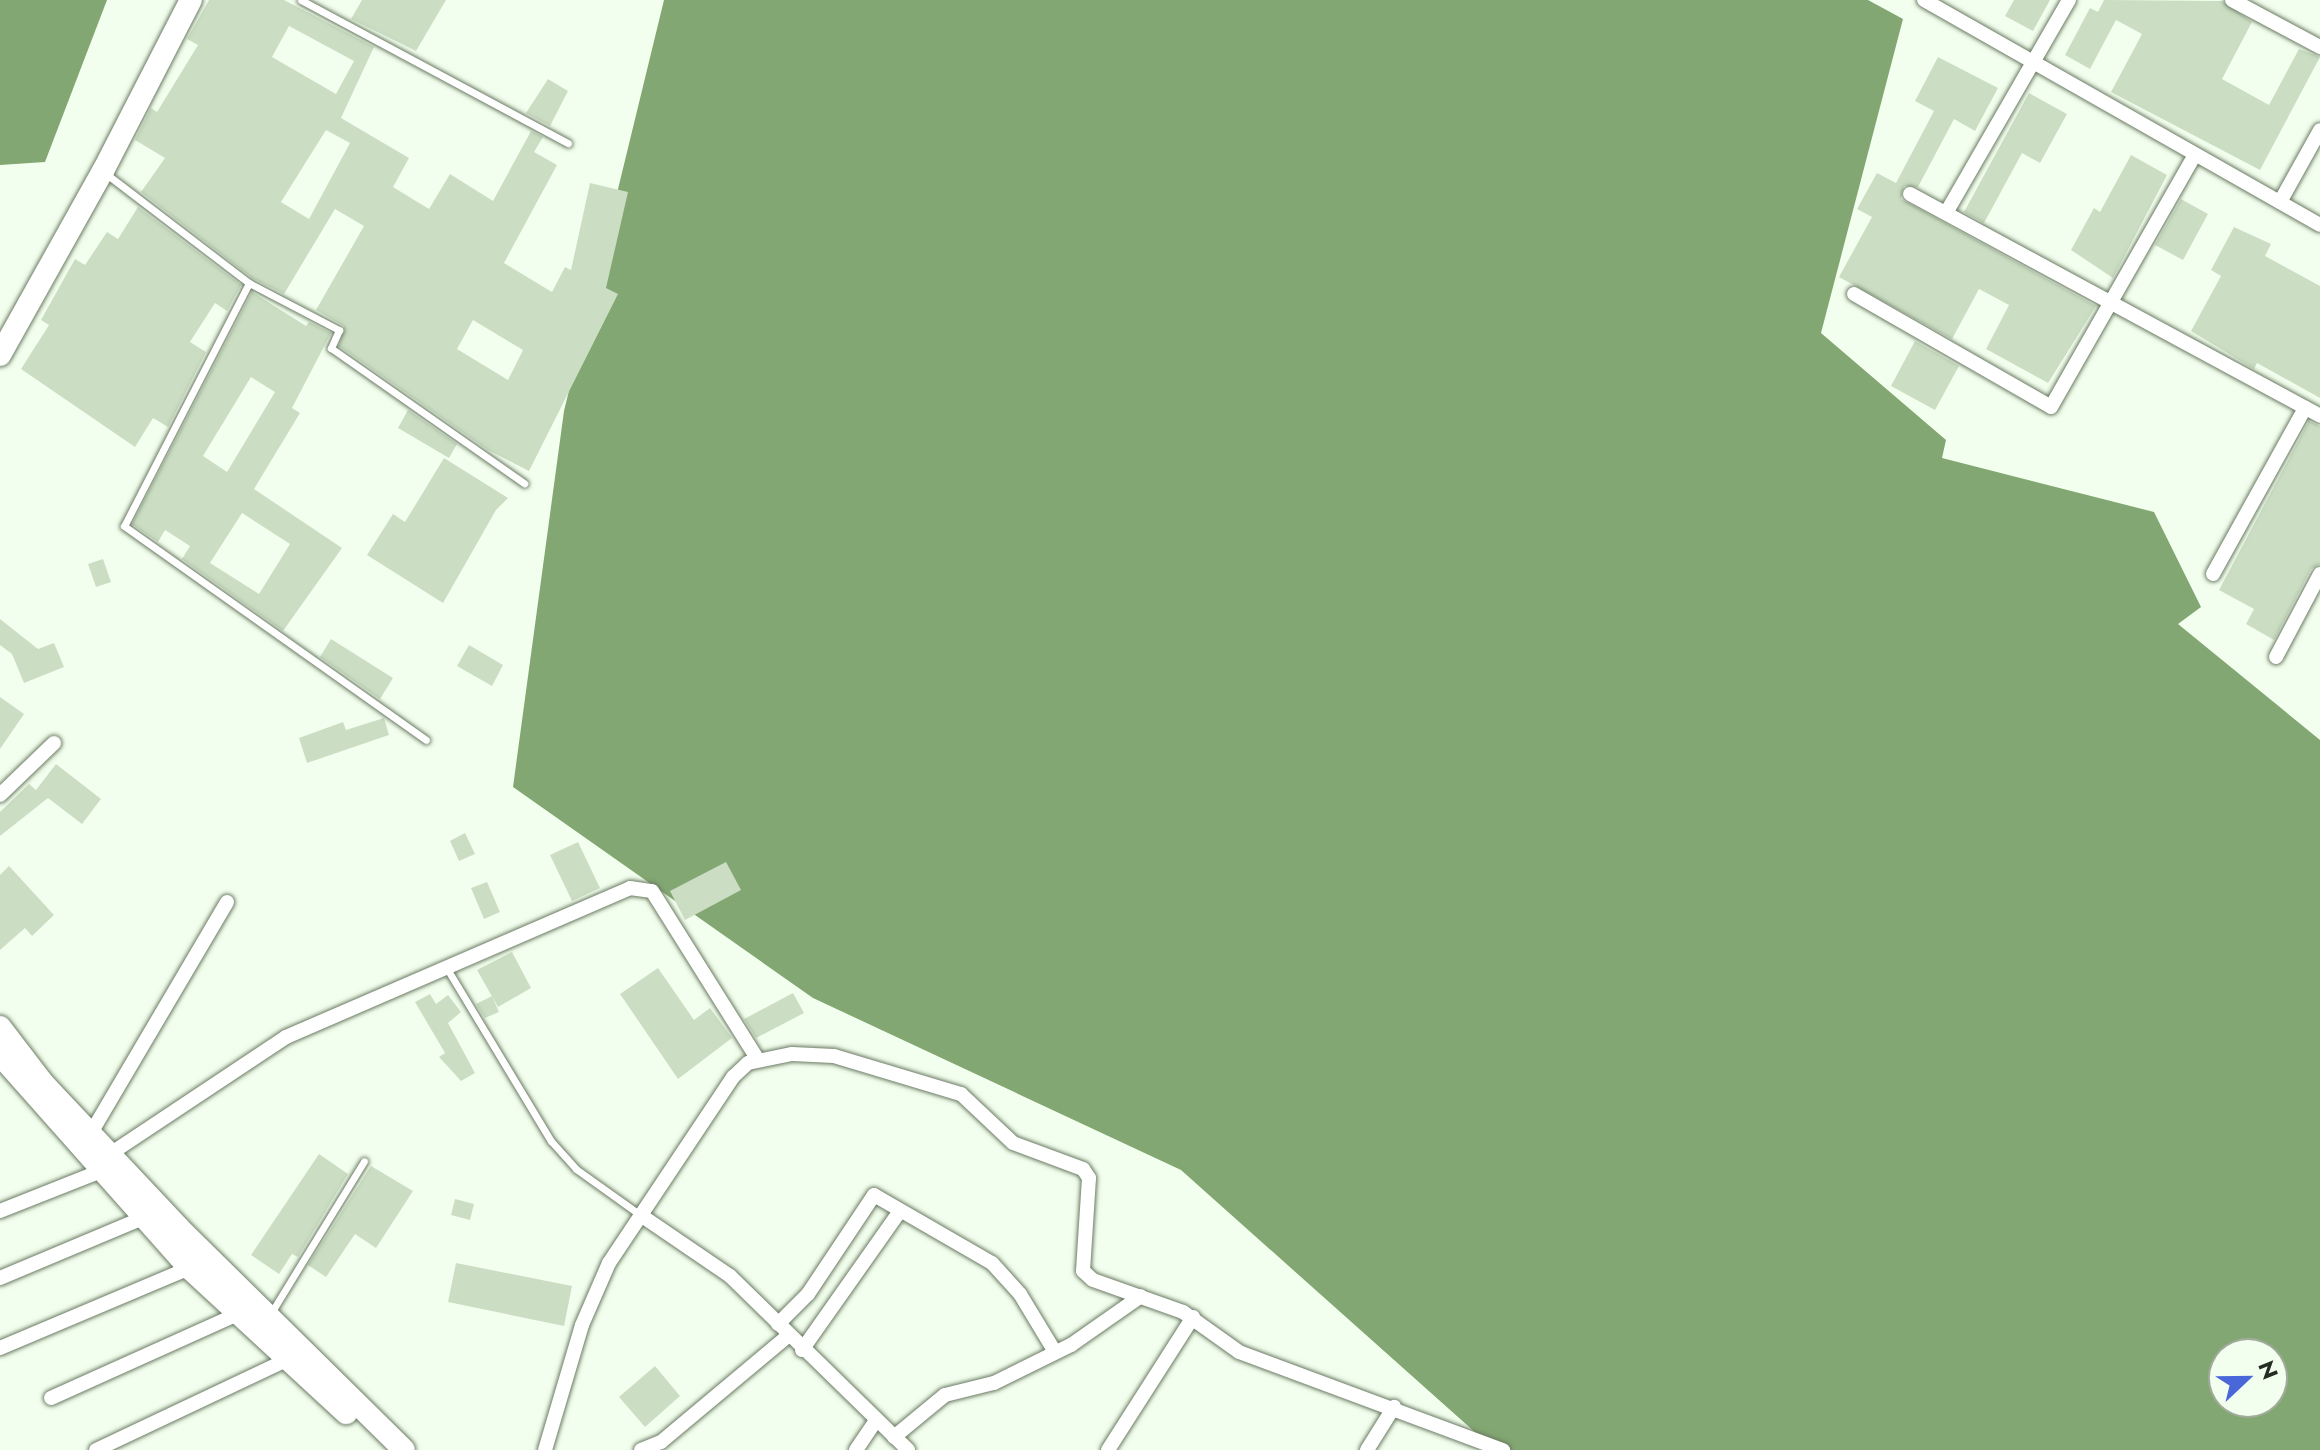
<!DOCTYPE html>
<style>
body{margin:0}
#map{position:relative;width:2320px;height:1450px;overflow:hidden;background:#f3ffee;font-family:Jost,sans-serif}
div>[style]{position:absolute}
.water>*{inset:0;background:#83a772}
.building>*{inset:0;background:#cbdec3}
.roads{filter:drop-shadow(0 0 2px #6a7b63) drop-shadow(0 0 2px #6a7b63)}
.lane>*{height:7px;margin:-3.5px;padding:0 3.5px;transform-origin:3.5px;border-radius:3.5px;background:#fff}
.street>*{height:14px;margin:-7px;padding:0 7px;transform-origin:7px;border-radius:7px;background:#fff}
.secondary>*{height:22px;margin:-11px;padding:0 11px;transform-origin:11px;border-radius:11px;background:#fff}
span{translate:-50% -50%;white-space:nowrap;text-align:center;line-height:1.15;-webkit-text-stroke:7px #f3ffee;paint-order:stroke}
.north{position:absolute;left:2208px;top:1338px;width:80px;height:80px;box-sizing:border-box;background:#f3ffee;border:2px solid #a1ab9c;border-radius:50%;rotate:68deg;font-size:22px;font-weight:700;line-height:32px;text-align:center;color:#252c22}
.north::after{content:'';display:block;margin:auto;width:28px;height:36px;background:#4a67da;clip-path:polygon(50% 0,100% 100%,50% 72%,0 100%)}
</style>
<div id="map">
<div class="water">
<i style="clip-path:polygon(0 0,107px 0,45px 162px,0 165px)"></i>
<i style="clip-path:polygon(evenodd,664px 0,1868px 0,1903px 19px,1821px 333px,1946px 440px,1942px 458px,2154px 512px,2201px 607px,2178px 624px,2320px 740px,2320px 1450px,1495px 1450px,1181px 1170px,813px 998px,513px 787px,564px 411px,664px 0,2224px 1354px,2272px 1354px,2272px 1402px,2224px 1402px,2224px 1354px)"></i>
</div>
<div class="building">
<i style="clip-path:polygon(evenodd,209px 0,284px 0,374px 47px,341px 118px,409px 158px,393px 187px,429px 209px,450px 174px,493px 201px,531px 131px,543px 137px,534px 152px,557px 165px,504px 263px,552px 292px,565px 267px,571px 270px,590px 183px,628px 192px,606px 288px,618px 294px,529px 471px,488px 450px,339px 346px,344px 326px,316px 310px,364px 226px,335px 209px,284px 294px,252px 278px,141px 192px,165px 158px,135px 140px,151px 108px,157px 112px,198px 45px,187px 39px,209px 0,289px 26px,354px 61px,336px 94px,272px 57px,289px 26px,209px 0,326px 130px,350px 143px,309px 219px,281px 202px,326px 130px,209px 0,473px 320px,523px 350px,508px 380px,457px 349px,473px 320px)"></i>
<i style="clip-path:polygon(362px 0,446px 0,416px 51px,351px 19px)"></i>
<i style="clip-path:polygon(2014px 0,2050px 0,2033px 31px,2005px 16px)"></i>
<i style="clip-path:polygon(2104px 0,2222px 1px,2252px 22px,2222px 79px,2269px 105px,2299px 49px,2320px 57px,2260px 170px,2111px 92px,2142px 34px,2116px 20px,2090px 69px,2065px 55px,2090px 8px,2098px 12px)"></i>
<i style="clip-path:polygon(1938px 57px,1998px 88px,1975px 131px,1954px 119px,1918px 187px,1904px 186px,1901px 199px,2096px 306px,2048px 383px,1986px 349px,2009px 305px,1979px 289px,1952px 339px,1839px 277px,1872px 217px,1857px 209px,1877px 173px,1896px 183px,1934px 111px,1915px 101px)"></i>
<i style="clip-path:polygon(548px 79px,568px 91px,550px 126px,526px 113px)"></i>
<i style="clip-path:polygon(2029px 93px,2067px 114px,2040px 163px,2022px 153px,1984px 223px,1964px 212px)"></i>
<i style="clip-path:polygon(2131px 155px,2167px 175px,2113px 278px,2071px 250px,2094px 208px,2100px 212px)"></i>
<i style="clip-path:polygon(2181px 199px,2208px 214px,2183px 260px,2155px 245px)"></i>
<i style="clip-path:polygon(138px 207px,241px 285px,227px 311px,215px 303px,190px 342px,206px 352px,168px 427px,153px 418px,135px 447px,21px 369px,49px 325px,41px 320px,75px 259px,85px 265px,107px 232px,118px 239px)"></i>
<i style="clip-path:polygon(2234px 227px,2271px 244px,2265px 256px,2320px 286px,2320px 398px,2257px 363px,2254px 369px,2191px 331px,2221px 276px,2211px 270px)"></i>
<i style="clip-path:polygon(evenodd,252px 292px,306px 326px,309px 322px,331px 333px,292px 408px,300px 413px,254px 489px,342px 548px,283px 631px,182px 559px,190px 546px,165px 530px,158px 542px,132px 524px,252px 292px,251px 377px,275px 392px,227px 472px,203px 456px,251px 377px,252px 292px,242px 513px,290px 544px,259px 594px,210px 563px,242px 513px)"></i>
<i style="clip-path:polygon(1915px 341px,1959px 366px,1935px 410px,1891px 386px)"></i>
<i style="clip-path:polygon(408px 410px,457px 444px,449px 458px,398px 428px)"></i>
<i style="clip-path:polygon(2309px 421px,2320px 426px,2320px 564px,2311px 569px,2274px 640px,2246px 624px,2254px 609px,2219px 590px)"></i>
<i style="clip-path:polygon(444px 458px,508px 498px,496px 510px,443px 603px,367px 555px,393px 514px,405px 522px)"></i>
<i style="clip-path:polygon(103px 559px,111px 582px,96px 587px,88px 564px)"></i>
<i style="clip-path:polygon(0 619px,38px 649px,54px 643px,64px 667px,24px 683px,12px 654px,0 645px)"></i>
<i style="clip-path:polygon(331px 639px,393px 678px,380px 699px,320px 657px)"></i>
<i style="clip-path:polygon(469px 645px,503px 665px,492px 686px,457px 666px)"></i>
<i style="clip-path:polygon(0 697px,24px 714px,0 749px)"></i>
<i style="clip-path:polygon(384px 718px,389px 735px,307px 763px,299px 738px,343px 722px,346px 730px)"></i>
<i style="clip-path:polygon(56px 764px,101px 799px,82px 824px,48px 798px,0 836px,0 812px,29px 784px,36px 790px)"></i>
<i style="clip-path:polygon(465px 833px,475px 854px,459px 861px,450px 841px)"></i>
<i style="clip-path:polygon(578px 842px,600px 888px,572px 901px,550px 855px)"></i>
<i style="clip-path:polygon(726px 862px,741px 890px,685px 920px,670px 891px)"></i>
<i style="clip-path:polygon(9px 866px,54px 915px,32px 936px,25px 928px,0 950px,0 875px)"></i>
<i style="clip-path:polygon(487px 882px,500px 912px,484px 919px,471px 888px)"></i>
<i style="clip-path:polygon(512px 952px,531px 988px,498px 1007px,477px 970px)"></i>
<i style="clip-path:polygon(658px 968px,694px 1020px,710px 1008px,732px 1038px,678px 1079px,620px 994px)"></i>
<i style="clip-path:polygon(793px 993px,804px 1013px,756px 1038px,744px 1019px)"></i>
<i style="clip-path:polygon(430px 994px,436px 1004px,448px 995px,461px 1012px,448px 1023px,475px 1073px,461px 1081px,439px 1057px,445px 1053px,415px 1002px)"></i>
<i style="clip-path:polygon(492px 996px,499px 1012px,485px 1018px,476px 1004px)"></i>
<i style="clip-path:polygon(319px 1154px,348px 1174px,298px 1257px,292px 1254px,279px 1274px,251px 1255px)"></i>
<i style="clip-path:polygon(371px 1166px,413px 1191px,376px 1248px,355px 1234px,326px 1277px,308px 1265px)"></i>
<i style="clip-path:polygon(455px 1199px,474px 1204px,470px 1220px,451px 1215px)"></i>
<i style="clip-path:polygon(456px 1263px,572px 1286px,564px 1326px,448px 1302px)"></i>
<i style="clip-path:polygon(655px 1366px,680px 1396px,645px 1427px,619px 1397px)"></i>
</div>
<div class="roads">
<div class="lane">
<i style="left:301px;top:0;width:303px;rotate:28.2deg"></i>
<i style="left:105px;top:173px;width:181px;rotate:37.4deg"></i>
<i style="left:249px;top:283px;width:102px;rotate:27.6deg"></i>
<i style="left:339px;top:330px;width:20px;rotate:114deg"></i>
<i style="left:331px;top:348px;width:236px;rotate:35deg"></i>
<i style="left:249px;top:283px;width:273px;rotate:117.2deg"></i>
<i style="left:124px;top:526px;width:370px;rotate:35.3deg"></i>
<i style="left:446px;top:967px;width:203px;rotate:58.9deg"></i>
<i style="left:551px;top:1141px;width:38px;rotate:48deg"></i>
<i style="left:576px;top:1169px;width:81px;rotate:35.5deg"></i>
<i style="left:271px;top:1313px;width:178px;rotate:-58.5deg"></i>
</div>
<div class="street">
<i style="left:1924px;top:0;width:455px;rotate:29.6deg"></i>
<i style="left:2232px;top:0;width:100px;rotate:28.1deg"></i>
<i style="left:1910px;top:194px;width:466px;rotate:28.4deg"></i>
<i style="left:2280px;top:202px;width:82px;rotate:-60.9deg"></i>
<i style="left:1946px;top:213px;width:246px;rotate:-60deg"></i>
<i style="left:1854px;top:294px;width:227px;rotate:29.8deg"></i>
<i style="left:2051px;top:407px;width:290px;rotate:-60.3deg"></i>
<i style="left:2213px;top:574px;width:190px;rotate:-61deg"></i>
<i style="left:2276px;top:657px;width:94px;rotate:-62.1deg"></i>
<i style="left:0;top:795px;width:75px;rotate:-43.9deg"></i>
<i style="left:91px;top:1133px;width:268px;rotate:-59.5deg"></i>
<i style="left:113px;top:1152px;width:208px;rotate:-33.6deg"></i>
<i style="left:286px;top:1037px;width:375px;rotate:-23.4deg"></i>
<i style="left:630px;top:888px;width:22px;rotate:8deg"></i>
<i style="left:652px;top:891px;width:199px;rotate:57.9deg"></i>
<i style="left:0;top:1211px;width:109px;rotate:-21.6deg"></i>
<i style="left:642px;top:1216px;width:107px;rotate:34.3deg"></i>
<i style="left:730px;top:1276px;width:249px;rotate:44.3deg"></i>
<i style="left:0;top:1278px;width:155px;rotate:-22.8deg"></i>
<i style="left:778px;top:1324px;width:42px;rotate:-45deg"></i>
<i style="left:808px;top:1294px;width:119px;rotate:-56.3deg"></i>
<i style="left:874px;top:1195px;width:136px;rotate:30deg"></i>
<i style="left:992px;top:1263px;width:42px;rotate:47.9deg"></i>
<i style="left:1020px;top:1294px;width:68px;rotate:58.9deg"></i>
<i style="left:0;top:1348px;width:205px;rotate:-22.9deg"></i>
<i style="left:802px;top:1350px;width:170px;rotate:-54.8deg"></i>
<i style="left:51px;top:1398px;width:205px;rotate:-24.2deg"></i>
<i style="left:894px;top:1437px;width:66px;rotate:-39.5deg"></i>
<i style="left:945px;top:1395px;width:50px;rotate:-13.8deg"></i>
<i style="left:994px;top:1383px;width:86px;rotate:-26.3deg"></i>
<i style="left:1071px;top:1345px;width:85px;rotate:-35deg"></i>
<i style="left:96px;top:1450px;width:220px;rotate:-25.3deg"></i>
<i style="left:545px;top:1450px;width:130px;rotate:-73.5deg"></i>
<i style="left:582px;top:1325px;width:68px;rotate:-66.5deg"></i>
<i style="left:609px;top:1263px;width:224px;rotate:-56.3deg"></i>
<i style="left:733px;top:1077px;width:21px;rotate:-43deg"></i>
<i style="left:748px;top:1063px;width:45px;rotate:-11.6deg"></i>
<i style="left:792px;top:1054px;width:42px;rotate:2.7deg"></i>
<i style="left:834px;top:1056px;width:133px;rotate:16.7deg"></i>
<i style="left:961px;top:1094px;width:71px;rotate:43.3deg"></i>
<i style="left:1013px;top:1143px;width:75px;rotate:20.4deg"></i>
<i style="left:1083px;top:1169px;width:11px;rotate:56deg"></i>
<i style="left:1089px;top:1178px;width:93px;rotate:93.7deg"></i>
<i style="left:1083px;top:1271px;width:13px;rotate:42deg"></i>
<i style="left:1093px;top:1280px;width:96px;rotate:19.6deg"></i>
<i style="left:1183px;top:1312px;width:69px;rotate:35.5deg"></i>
<i style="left:1239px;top:1352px;width:282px;rotate:20.4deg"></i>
<i style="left:641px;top:1450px;width:22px;rotate:-22deg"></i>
<i style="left:661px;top:1442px;width:167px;rotate:-39.9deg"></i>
<i style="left:856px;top:1450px;width:37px;rotate:-56deg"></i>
<i style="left:1108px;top:1450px;width:158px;rotate:-57.4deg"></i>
<i style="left:1367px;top:1450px;width:51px;rotate:-57.9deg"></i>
</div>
<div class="secondary">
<i style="left:0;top:355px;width:211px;rotate:-60.8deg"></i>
<i style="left:103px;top:171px;width:192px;rotate:-62.8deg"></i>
<i style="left:0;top:1027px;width:69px;rotate:52.6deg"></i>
<i style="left:42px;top:1082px;width:199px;rotate:46.8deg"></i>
<i style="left:178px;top:1227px;width:317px;rotate:44.6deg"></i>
<i style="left:0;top:1055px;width:285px;rotate:48.4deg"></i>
<i style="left:189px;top:1268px;width:214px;rotate:42.7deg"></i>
</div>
</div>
<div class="north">N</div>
</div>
